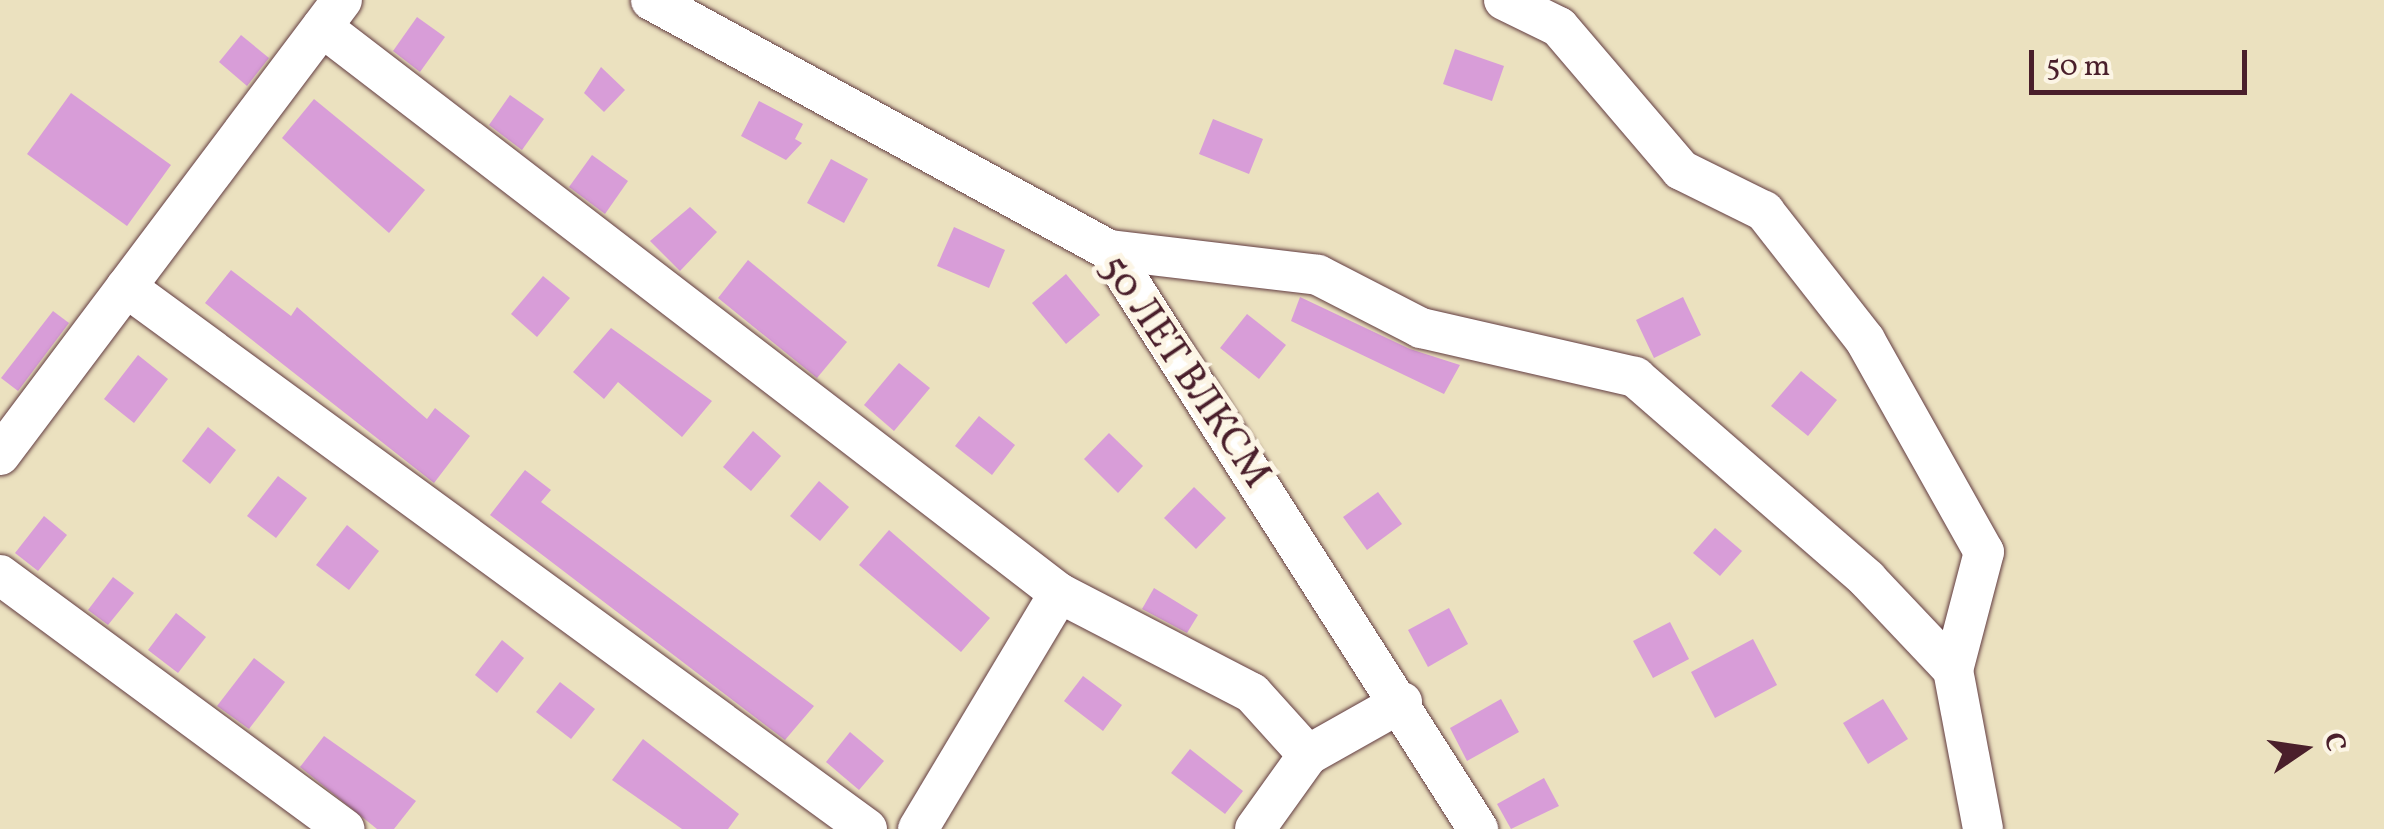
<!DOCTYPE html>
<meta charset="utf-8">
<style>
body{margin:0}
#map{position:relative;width:2384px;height:829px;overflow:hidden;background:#ebe1bf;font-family:Vollkorn,serif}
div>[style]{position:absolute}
.building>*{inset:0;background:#d89dd8}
.roads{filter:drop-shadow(0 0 2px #623c41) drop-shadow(0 0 2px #623c41)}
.minor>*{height:40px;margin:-20px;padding:0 20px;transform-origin:20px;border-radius:20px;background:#fff}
span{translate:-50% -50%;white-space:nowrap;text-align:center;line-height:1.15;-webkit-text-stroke:10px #fcf5e5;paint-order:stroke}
.street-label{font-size:40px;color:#4a1f2b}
.north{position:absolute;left:2254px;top:699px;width:100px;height:100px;-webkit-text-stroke:8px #fcf5e5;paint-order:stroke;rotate:77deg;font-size:28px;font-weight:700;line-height:40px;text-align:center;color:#4a1f2b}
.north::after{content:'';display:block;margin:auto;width:35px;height:45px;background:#4a1f2b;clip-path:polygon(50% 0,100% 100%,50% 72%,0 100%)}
.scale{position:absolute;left:2029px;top:50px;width:218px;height:45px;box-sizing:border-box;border:5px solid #4a1f2b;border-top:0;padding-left:12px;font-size:30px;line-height:35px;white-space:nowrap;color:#4a1f2b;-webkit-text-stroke:8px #fcf5e5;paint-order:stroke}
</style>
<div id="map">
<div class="building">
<i style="clip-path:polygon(417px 17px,445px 37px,420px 72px,393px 51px)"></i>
<i style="clip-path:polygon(241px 35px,269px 58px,247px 86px,219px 62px)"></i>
<i style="clip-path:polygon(1455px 49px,1504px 66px,1492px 101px,1443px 84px)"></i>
<i style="clip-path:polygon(601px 67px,625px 90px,604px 112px,584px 93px)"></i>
<i style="clip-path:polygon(71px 93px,171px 165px,127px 226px,27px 154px)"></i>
<i style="clip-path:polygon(510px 95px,544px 119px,522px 150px,489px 125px)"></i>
<i style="clip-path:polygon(314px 99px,425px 190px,389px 233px,282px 138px)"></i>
<i style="clip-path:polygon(759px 101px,803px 124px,795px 139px,802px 143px,786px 160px,741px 136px)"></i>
<i style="clip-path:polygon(1213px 119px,1263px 139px,1249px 174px,1199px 154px)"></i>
<i style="clip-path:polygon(592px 155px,628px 181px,605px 214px,569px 187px)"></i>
<i style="clip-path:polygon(831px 159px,868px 179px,844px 223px,807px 203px)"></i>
<i style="clip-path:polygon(690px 207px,717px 232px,680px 271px,650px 241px)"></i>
<i style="clip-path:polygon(954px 227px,1005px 250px,989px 288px,937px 266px)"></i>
<i style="clip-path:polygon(748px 260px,847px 342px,817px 378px,718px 298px)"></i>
<i style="clip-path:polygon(231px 270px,291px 316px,297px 307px,427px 419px,435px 408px,470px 436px,434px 483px,205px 303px)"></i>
<i style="clip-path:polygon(1066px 274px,1100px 315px,1066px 344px,1032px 303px)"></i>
<i style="clip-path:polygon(543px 276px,570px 298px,537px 337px,511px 314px)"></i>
<i style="clip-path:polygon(1300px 297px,1410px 349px,1460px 365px,1444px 394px,1291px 321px)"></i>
<i style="clip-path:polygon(1683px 297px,1701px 335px,1654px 358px,1636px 320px)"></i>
<i style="clip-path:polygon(53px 311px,69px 323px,18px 391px,1px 378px)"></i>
<i style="clip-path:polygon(1247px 314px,1286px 345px,1259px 379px,1220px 348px)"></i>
<i style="clip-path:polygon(611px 328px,712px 401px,682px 437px,618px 382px,604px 399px,573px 372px)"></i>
<i style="clip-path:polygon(138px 355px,168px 379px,134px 423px,104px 399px)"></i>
<i style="clip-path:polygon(899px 363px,930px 388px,894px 431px,864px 405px)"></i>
<i style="clip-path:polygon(1801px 371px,1837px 400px,1808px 436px,1771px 406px)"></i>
<i style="clip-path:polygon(979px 416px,1015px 445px,992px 475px,955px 446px)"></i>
<i style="clip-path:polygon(208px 427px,236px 450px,210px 484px,182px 461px)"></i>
<i style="clip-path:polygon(753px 431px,781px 456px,751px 491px,723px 467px)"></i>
<i style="clip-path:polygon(1109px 433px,1143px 466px,1118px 493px,1084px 459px)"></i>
<i style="clip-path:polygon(525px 470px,551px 490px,541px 502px,814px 706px,785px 740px,490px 515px)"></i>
<i style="clip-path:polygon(278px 476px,307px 498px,276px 538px,247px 516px)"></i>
<i style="clip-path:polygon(819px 481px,849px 507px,820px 541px,790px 516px)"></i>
<i style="clip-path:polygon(1194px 487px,1226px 518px,1196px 549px,1164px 518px)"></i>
<i style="clip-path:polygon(1378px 492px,1402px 524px,1367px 550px,1343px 517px)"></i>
<i style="clip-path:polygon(44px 516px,67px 535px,38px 571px,15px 553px)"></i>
<i style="clip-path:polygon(347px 525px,379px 551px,349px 590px,316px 565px)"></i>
<i style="clip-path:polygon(1715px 528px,1742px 551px,1720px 576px,1693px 553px)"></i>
<i style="clip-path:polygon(889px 530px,990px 618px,961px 652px,859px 565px)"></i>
<i style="clip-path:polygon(113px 577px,134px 593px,108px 625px,88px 610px)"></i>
<i style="clip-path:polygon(1154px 588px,1198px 615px,1187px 633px,1142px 609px)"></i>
<i style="clip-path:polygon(1449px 608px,1468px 644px,1428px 667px,1408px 630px)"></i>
<i style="clip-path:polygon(176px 613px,206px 637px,178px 673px,148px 650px)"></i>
<i style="clip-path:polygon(1670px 622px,1689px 659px,1653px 678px,1633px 641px)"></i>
<i style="clip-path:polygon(1753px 639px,1777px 685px,1715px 718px,1691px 672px)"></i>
<i style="clip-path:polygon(502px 640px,524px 658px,497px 693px,475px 675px)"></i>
<i style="clip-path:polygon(254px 658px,285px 682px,249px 729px,217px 706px)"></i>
<i style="clip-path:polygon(1083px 676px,1122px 705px,1103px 731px,1064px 701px)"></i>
<i style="clip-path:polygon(560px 682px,595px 709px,571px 739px,536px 712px)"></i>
<i style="clip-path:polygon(1501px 699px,1519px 732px,1467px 761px,1450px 728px)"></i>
<i style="clip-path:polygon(1883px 699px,1908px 739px,1868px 764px,1843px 723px)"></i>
<i style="clip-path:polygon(850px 732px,884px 761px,859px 790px,826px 762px)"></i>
<i style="clip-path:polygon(324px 736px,416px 801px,394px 829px,377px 829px,300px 767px)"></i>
<i style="clip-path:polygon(643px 739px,739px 814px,728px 829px,682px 829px,612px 780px)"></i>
<i style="clip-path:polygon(1190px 749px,1243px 791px,1225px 814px,1171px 773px)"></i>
<i style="clip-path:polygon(1544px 778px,1559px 806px,1511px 829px,1497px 804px)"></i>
</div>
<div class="roads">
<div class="minor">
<i style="left:651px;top:0;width:522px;rotate:28.63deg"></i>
<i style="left:1109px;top:250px;width:687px;rotate:57.49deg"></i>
<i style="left:1504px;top:0;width:61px;rotate:26.1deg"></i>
<i style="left:1559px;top:27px;width:188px;rotate:49.5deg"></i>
<i style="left:1681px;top:170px;width:93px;rotate:26.3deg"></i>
<i style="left:1764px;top:211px;width:164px;rotate:51.9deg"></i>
<i style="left:1865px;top:340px;width:243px;rotate:60.7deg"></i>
<i style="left:1984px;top:552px;width:122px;rotate:104.7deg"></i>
<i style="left:322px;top:27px;width:929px;rotate:37.52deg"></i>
<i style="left:1059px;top:593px;width:217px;rotate:27.4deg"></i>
<i style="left:1252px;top:693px;width:84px;rotate:47.9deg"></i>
<i style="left:1109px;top:250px;width:210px;rotate:6.8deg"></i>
<i style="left:1318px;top:275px;width:116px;rotate:27.2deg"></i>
<i style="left:1421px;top:328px;width:220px;rotate:12.9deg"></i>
<i style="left:1635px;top:377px;width:308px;rotate:41deg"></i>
<i style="left:1867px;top:579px;width:125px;rotate:46.6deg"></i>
<i style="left:1953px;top:670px;width:162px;rotate:79.3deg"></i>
<i style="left:126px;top:287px;width:918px;rotate:36.18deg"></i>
<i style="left:0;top:455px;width:569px;rotate:-53.07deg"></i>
<i style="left:0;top:575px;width:428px;rotate:36.4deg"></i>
<i style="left:918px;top:829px;width:275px;rotate:-59.1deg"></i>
<i style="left:1255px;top:829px;width:91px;rotate:-54.4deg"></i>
<i style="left:1308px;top:755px;width:108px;rotate:-29.4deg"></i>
</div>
</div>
<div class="street-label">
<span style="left:1184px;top:372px;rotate:56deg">50 ЛЕТ ВЛКСМ</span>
</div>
<div class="north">С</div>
<div class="scale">50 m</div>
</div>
